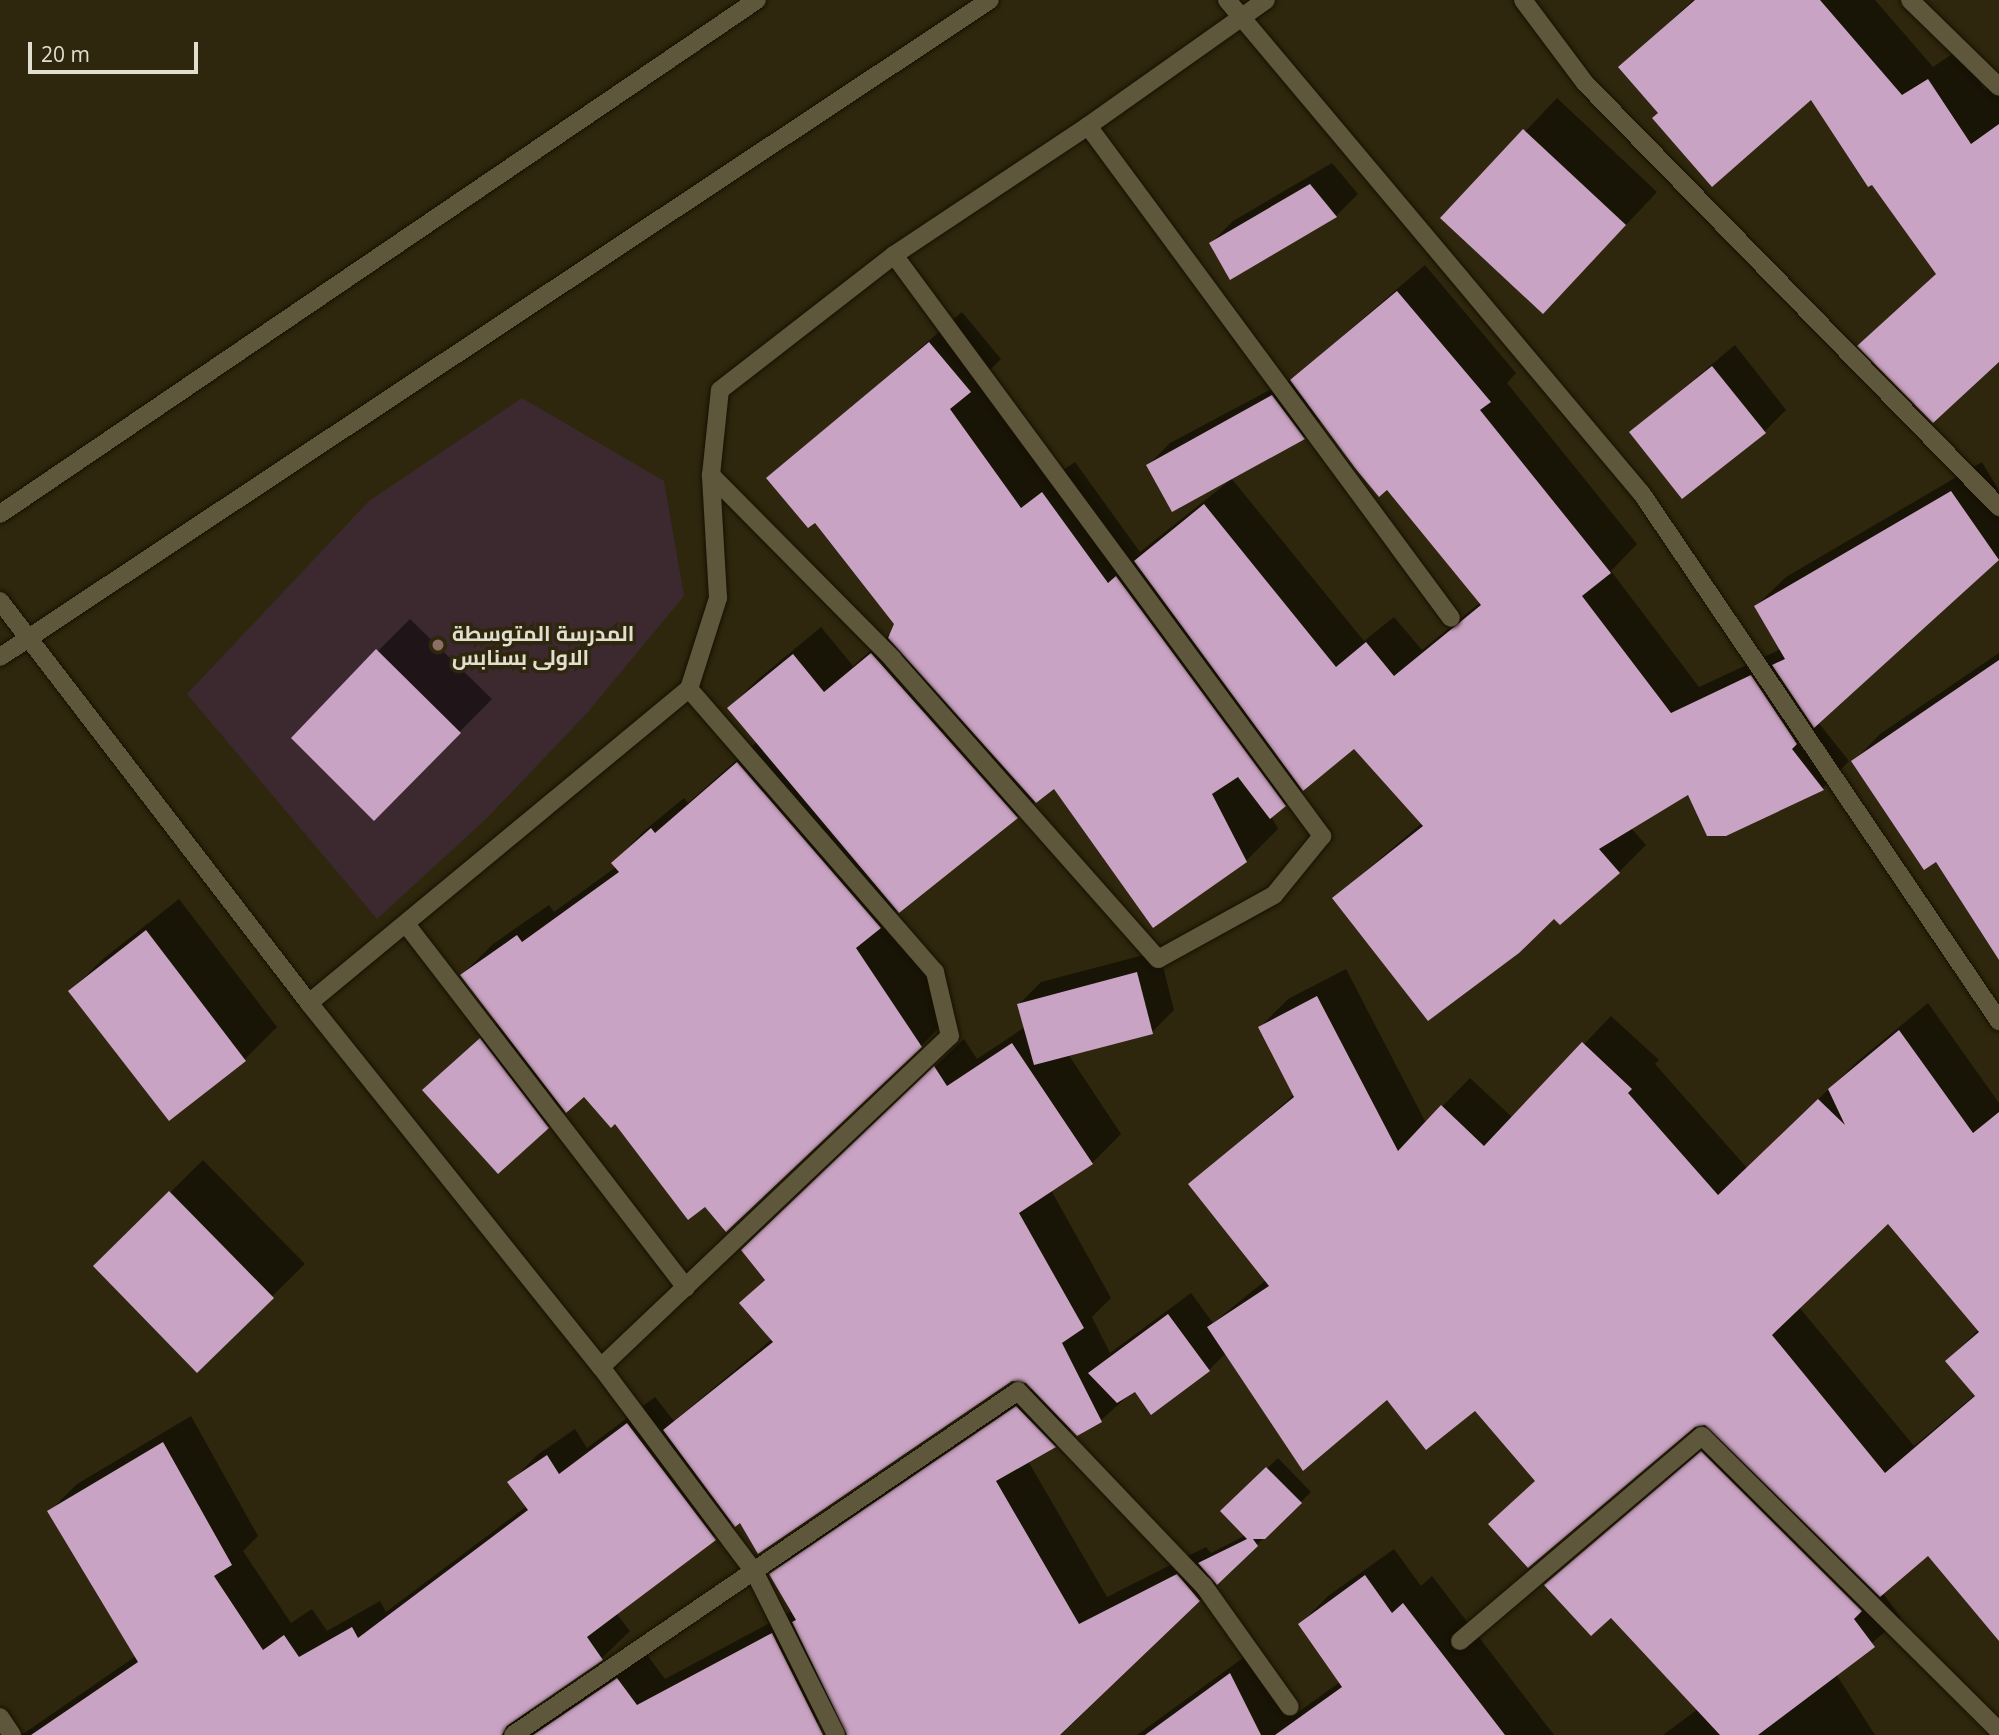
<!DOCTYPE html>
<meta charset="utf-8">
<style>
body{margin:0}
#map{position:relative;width:1999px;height:1735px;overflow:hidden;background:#2e270d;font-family:"Open Sans",Cairo,sans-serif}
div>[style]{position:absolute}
.education>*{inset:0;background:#3b292f}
.shadow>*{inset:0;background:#0007}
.building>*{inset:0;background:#c9a3c3}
.roads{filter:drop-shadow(0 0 2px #161000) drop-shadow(0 0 2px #161000)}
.minor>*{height:18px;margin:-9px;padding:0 9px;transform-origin:9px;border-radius:9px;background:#5e573c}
.dots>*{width:19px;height:19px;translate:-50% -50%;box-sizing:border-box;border:4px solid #2e270d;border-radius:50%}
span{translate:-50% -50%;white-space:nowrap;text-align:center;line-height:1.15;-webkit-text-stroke:7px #2e270d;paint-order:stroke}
.poi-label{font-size:21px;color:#e2dece;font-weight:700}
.left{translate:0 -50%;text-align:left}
.scale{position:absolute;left:28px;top:42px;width:170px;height:32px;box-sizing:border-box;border:4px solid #e2dece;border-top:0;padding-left:9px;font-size:21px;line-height:24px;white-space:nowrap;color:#e2dece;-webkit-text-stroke:5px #2e270d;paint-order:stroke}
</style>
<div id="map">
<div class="education">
<i style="clip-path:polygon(522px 398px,664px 481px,684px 596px,588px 712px,487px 818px,377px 919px,187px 694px,369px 501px)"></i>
</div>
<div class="shadow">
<i style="clip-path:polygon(1693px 0,1875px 0,1933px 67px,1958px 50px,1985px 90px,1999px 78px,1999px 360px,1860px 346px,1937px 273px,1812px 97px,1660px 113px,1621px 67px)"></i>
<i style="clip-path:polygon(1557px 98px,1657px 192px,1575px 279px,1443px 218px)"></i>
<i style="clip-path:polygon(1332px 163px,1358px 194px,1336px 216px,1230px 277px,1211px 243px,1233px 221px)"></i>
<i style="clip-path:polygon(evenodd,1425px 265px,1516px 373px,1507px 383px,1637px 544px,1611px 571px,1699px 687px,1781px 649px,1756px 606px,1786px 577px,1982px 462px,1999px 491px,1999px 558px,1818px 722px,1849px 761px,1823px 788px,1725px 834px,1689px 793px,1631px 828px,1646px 845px,1619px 872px,1555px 916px,1334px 898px,1423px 822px,1354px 747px,1271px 816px,1278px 829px,1246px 861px,1153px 925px,1054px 787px,888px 918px,952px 1014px,921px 1046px,706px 1204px,584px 1094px,548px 1127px,446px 1068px,498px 1022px,462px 975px,493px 944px,549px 905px,554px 912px,616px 867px,613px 863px,644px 831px,684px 798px,688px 803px,757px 742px,729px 708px,756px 681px,821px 627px,853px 666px,892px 632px,896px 624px,815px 520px,769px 479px,962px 312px,1001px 359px,982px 378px,1053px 477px,1075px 462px,1140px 552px,1228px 482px,1148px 465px,1170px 443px,1296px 376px,1425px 265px,1321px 420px,1388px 487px,1481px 602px,1422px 650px,1394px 617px,1364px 641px,1231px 478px,1304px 438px,1321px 420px)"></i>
<i style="clip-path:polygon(1735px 345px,1786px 410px,1764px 432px,1631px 432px)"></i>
<i style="clip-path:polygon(410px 619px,492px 699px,374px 819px,378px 651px)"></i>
<i style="clip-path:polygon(1999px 653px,1999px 956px,1936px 859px,1853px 762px,1880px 734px)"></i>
<i style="clip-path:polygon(179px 899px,277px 1027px,245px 1059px,169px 1119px,70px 991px,103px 959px)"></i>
<i style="clip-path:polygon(evenodd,1159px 951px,1174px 1010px,1152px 1032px,1068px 1054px,1121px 1134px,1092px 1163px,1051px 1190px,1111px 1298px,1092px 1317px,1110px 1353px,1191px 1293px,1213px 1323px,1266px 1280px,1190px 1184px,1295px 1094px,1260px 1027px,1288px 999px,1346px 969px,1426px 1123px,1470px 1078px,1513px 1118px,1611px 1016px,1659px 1060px,1655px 1064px,1747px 1168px,1858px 1061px,1928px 1003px,1999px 1103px,1999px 1632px,1928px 1553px,1882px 1592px,1901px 1618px,1836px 1674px,1875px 1735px,1663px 1735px,1698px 1709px,1611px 1615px,1546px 1585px,1718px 1435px,1705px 1423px,1536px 1480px,1476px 1408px,1387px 1398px,1226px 1353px,1209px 1370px,1135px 1390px,1101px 1420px,1072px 1429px,1055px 1446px,1028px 1461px,1107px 1597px,1206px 1547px,1211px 1553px,1246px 1535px,1223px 1511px,1278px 1458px,1311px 1492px,1061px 1735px,884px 1735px,836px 1705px,817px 1723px,795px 1735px,6px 1735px,18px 1726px,23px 1734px,136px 1656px,49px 1512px,77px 1484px,191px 1416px,258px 1536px,243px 1551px,291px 1623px,312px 1609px,327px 1631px,380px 1601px,386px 1612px,527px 1506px,510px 1483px,537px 1455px,575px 1429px,587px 1448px,655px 1397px,674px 1421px,772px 1339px,741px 1303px,766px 1278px,772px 1222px,964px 1039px,977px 1059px,1025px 1027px,1019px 1004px,1041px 982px,1159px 951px,1889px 1222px,1979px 1329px,1947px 1361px,1976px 1394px,1914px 1446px,1799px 1307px,1889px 1222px,1159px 951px,1012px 1379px,1027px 1381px,1033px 1388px,800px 1546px,772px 1574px,790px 1612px,665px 1679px,645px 1652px,530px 1714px,531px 1707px,602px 1658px,630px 1631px,616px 1613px,733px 1521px,1012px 1379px)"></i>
<i style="clip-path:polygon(203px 1160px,305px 1264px,197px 1370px,96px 1266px)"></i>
<i style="clip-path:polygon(1394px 1549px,1421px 1586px,1432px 1576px,1554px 1735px,1137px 1735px,1258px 1647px,1293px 1716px,1340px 1682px,1300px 1624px,1328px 1596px)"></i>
</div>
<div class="building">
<i style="clip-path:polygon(1695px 0,1820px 0,1902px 95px,1928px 79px,1971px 144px,1999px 124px,1999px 362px,1933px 423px,1857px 346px,1936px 274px,1872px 185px,1868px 187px,1811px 100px,1712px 187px,1652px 118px,1658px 113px,1618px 67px)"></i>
<i style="clip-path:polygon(1523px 129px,1626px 225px,1543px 314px,1440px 218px)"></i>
<i style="clip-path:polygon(1310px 184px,1337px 217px,1230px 280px,1209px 243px)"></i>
<i style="clip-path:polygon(1397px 291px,1491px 402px,1480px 410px,1611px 573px,1582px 596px,1671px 713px,1751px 675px,1797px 744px,1792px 749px,1824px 790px,1726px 836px,1707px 836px,1688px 795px,1599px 849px,1620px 873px,1560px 925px,1554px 919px,1519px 953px,1428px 1021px,1332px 898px,1423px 826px,1354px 749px,1303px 791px,1134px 561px,1204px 504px,1336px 667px,1366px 642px,1394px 676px,1481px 605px,1387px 490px,1379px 497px,1355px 468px,1290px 380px)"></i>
<i style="clip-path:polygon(929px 342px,971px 392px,950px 409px,1021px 508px,1042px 492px,1108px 583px,1116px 576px,1286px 806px,1270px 819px,1238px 777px,1212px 794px,1247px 862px,1153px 928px,1054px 789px,1036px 803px,888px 638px,894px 624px,815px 523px,808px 528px,766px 478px)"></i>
<i style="clip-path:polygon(1712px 366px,1766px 433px,1682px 499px,1629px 432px)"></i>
<i style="clip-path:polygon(1272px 395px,1305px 439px,1172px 512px,1146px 465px)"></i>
<i style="clip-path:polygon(1951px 491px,1999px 560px,1814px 728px,1772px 665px,1785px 659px,1754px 606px)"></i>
<i style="clip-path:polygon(376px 649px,461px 733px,374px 821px,291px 738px)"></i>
<i style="clip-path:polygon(871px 653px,1018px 818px,899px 913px,727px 708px,793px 654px,824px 692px)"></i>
<i style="clip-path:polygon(1999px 660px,1999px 960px,1936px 862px,1924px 870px,1851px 761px)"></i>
<i style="clip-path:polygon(737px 762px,881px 928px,856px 948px,922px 1047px,726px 1232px,705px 1207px,688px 1220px,615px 1124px,611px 1128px,584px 1097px,566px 1113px,460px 975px,517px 935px,522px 942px,619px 872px,611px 863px,651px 828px,655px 833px)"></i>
<i style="clip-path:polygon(146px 930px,246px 1061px,169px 1121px,68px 991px)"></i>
<i style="clip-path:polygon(1137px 972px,1153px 1034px,1034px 1065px,1017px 1004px)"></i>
<i style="clip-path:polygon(evenodd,1317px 996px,1398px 1151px,1441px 1105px,1484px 1146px,1582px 1042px,1632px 1089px,1628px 1093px,1718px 1195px,1818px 1099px,1845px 1125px,1828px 1089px,1899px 1030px,1973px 1133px,1999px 1112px,1999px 1641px,1928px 1556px,1880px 1597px,1705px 1425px,1695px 1427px,1528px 1568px,1488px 1524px,1535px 1481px,1475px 1411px,1426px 1450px,1387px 1400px,1303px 1471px,1207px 1327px,1269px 1286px,1188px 1184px,1294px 1097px,1258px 1027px,1317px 996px,1888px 1224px,1979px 1332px,1945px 1361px,1975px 1396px,1885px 1473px,1772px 1335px,1888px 1224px)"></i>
<i style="clip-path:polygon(480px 1038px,549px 1128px,498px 1174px,422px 1090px)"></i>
<i style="clip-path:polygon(1012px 1043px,1093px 1164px,1019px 1213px,1084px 1328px,1062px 1343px,1102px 1422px,1077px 1436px,1026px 1383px,1012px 1381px,758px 1554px,740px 1523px,735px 1527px,663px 1430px,773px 1342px,739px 1303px,765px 1280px,741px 1250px,934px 1066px,947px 1086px)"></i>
<i style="clip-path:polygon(169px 1191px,274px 1298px,197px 1373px,93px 1266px)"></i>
<i style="clip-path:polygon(1168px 1314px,1210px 1371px,1151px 1415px,1135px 1392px,1117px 1403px,1088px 1373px)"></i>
<i style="clip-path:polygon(1016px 1406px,1056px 1447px,996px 1481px,1079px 1624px,1177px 1574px,1200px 1601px,1060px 1735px,847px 1735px,792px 1622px,796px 1620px,769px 1574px)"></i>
<i style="clip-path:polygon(627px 1423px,716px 1540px,587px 1637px,603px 1660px,507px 1726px,502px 1735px,31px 1735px,138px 1662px,47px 1511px,163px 1442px,232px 1565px,214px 1576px,263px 1650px,284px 1635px,299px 1657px,352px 1627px,358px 1638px,528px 1510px,507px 1482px,547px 1455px,559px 1474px)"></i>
<i style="clip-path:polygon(1701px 1451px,1862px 1611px,1854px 1619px,1875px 1647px,1758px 1735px,1720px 1735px,1611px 1618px,1591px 1636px,1544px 1585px)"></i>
<i style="clip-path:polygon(1266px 1467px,1302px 1503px,1265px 1539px,1253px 1539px,1258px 1546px,1217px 1585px,1198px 1563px,1247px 1539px,1220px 1511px)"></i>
<i style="clip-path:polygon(1365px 1575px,1392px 1613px,1403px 1603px,1505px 1735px,1275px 1735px,1342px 1687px,1298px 1624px)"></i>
<i style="clip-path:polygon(772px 1633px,823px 1735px,533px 1735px,617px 1678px,637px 1705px)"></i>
<i style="clip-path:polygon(1230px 1673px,1261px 1735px,1145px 1735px)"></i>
</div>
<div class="roads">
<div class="minor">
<i style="left:1227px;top:0;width:645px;rotate:49.97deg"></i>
<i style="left:1642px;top:494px;width:637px;rotate:55.89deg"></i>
<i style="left:1266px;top:0;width:218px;rotate:144.7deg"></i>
<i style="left:1088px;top:126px;width:611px;rotate:53.58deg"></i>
<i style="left:1523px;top:0;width:104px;rotate:53.2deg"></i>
<i style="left:1585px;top:83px;width:593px;rotate:45.68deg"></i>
<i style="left:1910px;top:0;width:124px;rotate:44.3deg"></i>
<i style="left:894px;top:255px;width:722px;rotate:53.62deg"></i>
<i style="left:1322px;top:836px;width:76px;rotate:129.1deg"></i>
<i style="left:1274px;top:895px;width:132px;rotate:151.1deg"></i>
<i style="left:1158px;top:959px;width:400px;rotate:-131.5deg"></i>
<i style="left:893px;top:659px;width:259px;rotate:-134.7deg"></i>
<i style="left:711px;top:475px;width:85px;rotate:-84deg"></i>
<i style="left:720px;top:390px;width:220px;rotate:-37.8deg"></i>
<i style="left:894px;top:255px;width:233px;rotate:-33.6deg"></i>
<i style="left:0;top:514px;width:915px;rotate:-34.18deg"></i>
<i style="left:0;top:601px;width:507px;rotate:52.45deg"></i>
<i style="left:309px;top:1003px;width:467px;rotate:51.3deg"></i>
<i style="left:601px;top:1367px;width:257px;rotate:53.2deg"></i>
<i style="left:755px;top:1573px;width:181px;rotate:63.4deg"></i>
<i style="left:0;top:657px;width:1188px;rotate:-33.57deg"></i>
<i style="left:406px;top:924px;width:459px;rotate:52.4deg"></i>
<i style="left:309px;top:1003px;width:493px;rotate:-39.6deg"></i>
<i style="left:689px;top:689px;width:96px;rotate:-72.3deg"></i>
<i style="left:718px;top:598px;width:123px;rotate:-93.3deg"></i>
<i style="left:601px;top:1367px;width:481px;rotate:-43.5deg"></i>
<i style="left:950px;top:1036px;width:66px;rotate:-103.2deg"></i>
<i style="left:935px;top:972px;width:375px;rotate:-131deg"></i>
<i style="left:1460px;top:1641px;width:317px;rotate:-40.3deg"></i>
<i style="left:1702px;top:1436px;width:419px;rotate:44.8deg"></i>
<i style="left:0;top:1717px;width:22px;rotate:56deg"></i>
<i style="left:513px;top:1735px;width:611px;rotate:-34.26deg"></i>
<i style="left:1018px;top:1391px;width:269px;rotate:46.4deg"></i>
<i style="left:1204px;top:1586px;width:148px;rotate:54.6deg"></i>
</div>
</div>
<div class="dots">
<i style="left:438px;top:645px;background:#8d6e63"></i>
</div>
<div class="poi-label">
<span class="left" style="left:452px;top:645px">المدرسة المتوسطة<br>الاولى بسنابس</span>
</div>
<div class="scale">20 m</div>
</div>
